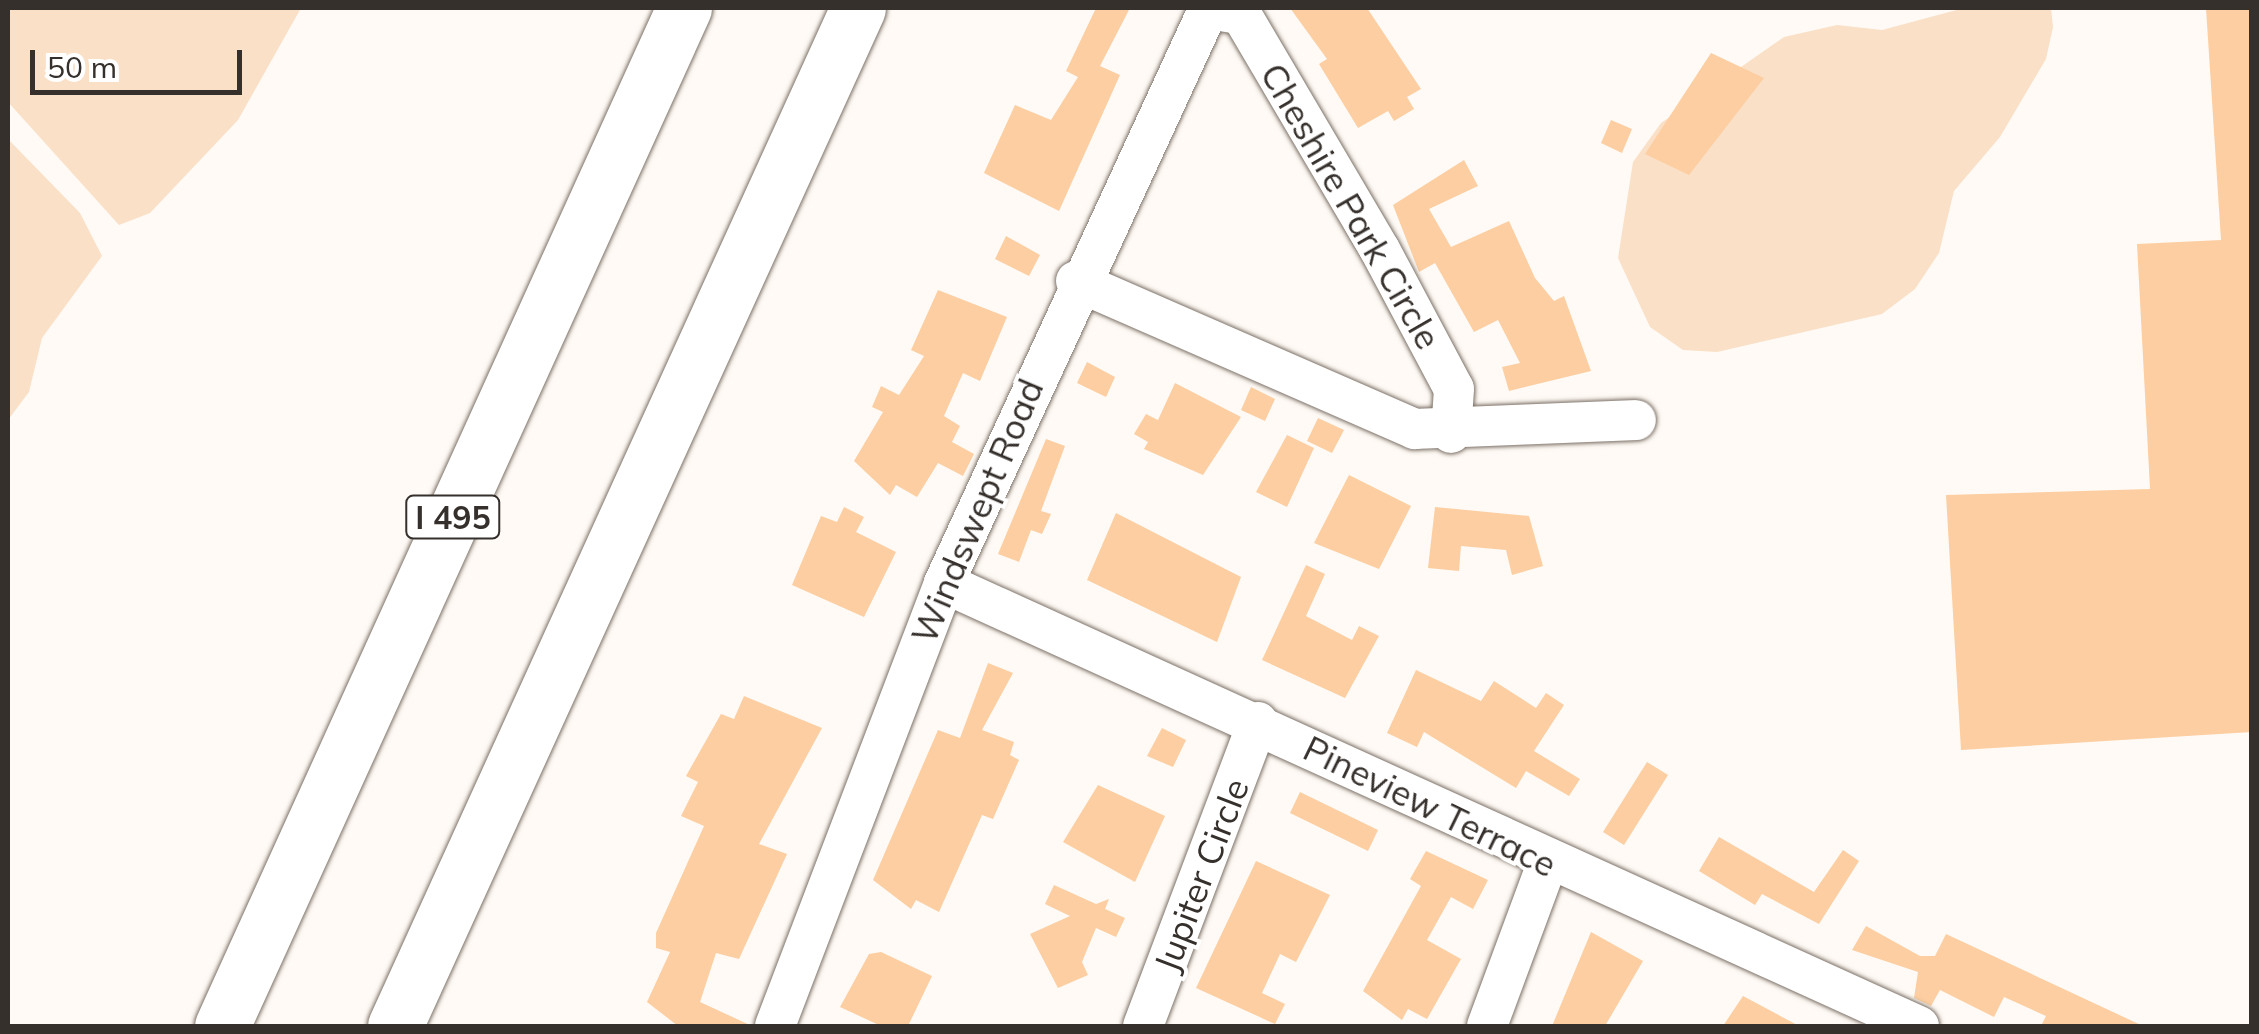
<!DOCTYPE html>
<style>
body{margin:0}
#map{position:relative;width:2259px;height:1034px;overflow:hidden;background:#fffaf5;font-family:Mulish,sans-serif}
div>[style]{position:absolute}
.green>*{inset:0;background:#fae0c7}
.building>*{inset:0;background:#fccea1}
.roads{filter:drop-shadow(0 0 2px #7c7167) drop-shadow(0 0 2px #7c7167)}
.minor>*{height:40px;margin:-20px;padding:0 20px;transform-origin:20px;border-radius:20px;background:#fff}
.highway>*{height:55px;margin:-27.5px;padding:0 27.5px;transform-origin:27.5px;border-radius:27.5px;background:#fff}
span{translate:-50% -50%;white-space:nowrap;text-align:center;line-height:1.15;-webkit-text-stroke:8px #fff;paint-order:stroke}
.shield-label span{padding:2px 8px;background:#fff;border:2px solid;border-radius:8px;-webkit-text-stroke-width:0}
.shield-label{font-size:32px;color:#35302c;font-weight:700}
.street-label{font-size:35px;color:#35302c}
.frame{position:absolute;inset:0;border:10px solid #35302c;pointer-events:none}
.scale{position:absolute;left:30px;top:50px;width:212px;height:45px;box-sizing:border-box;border:5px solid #35302c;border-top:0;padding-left:12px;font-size:30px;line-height:35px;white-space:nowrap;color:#35302c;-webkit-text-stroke:8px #fff;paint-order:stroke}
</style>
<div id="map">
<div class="green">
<i style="clip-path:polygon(8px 8px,301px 8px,238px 120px,150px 213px,119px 225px,8px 102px)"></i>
<i style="clip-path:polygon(1964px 8px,2051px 8px,2053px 27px,2046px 59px,2000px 137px,1954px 191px,1939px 253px,1915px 289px,1882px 314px,1717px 352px,1683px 350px,1650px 327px,1618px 258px,1633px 162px,1661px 123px,1784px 37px,1837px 25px,1882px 30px)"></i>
<i style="clip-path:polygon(8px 139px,80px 213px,102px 256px,42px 338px,29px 392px,8px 420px)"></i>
</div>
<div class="building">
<i style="clip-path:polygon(1096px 8px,1130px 8px,1100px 66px,1120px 75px,1059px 211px,984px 173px,1015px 105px,1051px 120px,1078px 77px,1066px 71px)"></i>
<i style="clip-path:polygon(1290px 8px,1367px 8px,1421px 89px,1407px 97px,1414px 109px,1394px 121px,1388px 111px,1358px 128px,1319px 64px,1327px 59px)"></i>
<i style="clip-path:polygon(2206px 8px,2252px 8px,2252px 732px,1961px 750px,1946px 495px,2150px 489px,2137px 244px,2221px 240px)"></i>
<i style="clip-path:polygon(1711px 53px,1764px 78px,1689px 175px,1645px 154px)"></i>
<i style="clip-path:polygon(1611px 120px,1632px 129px,1622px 153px,1601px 143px)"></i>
<i style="clip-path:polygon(1464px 160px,1478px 186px,1429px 209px,1451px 247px,1509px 221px,1535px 278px,1554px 301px,1564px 296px,1591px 371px,1509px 391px,1502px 367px,1520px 363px,1498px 320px,1474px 332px,1435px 263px,1419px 272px,1393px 205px)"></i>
<i style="clip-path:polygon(1006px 236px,1040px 255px,1029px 276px,995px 259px)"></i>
<i style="clip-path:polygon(938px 290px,1007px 317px,980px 381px,963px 373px,944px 416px,960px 426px,952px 442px,974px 454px,963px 476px,938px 463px,917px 497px,896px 485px,890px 495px,854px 461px,883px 412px,872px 407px,881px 386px,899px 395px,924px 356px,911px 350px)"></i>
<i style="clip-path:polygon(1087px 362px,1115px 377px,1106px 397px,1077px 383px)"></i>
<i style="clip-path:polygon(1175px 383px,1241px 417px,1203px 475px,1144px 449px,1148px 442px,1134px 434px,1146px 414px,1158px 420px)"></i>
<i style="clip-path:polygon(1251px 387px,1275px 399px,1265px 421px,1241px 410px)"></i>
<i style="clip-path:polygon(1318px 418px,1344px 430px,1332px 453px,1307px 441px)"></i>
<i style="clip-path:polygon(1287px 435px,1314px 448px,1287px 507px,1256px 492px)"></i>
<i style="clip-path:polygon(1046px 439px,1065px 446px,1041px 511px,1051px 514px,1042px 534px,1031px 530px,1019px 562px,998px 554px)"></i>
<i style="clip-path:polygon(1349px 475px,1411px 506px,1379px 569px,1314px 543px)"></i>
<i style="clip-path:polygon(844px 507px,864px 517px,856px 532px,896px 552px,864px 617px,792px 585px,821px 516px,837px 522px)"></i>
<i style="clip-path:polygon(1435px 507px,1529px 516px,1543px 566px,1512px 575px,1506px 550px,1461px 546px,1459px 571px,1428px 568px)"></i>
<i style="clip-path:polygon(1116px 513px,1241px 577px,1217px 642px,1087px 580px)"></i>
<i style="clip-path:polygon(1306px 565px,1325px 574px,1306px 616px,1352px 640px,1359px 626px,1379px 636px,1345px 698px,1262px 660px)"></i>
<i style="clip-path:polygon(988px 663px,1013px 673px,982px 730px,1014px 742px,1010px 755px,1019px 760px,993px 819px,982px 815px,939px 912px,916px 900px,911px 909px,873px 880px,938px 730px,960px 738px)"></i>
<i style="clip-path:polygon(1416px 670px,1481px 701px,1494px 681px,1536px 708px,1546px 693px,1564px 705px,1534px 751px,1580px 779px,1569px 796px,1526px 771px,1516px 788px,1424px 732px,1417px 747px,1387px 733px)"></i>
<i style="clip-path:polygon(744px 696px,822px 728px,759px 844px,787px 854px,739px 959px,716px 953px,700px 1002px,752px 1026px,678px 1026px,647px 1002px,670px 952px,656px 948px,656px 933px,704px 826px,681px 816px,698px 782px,686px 776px,721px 714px,734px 719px)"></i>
<i style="clip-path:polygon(1162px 728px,1186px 740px,1173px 767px,1147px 756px)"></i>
<i style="clip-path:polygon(1647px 762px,1668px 775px,1624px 845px,1603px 832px)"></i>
<i style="clip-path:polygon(1098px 785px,1165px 816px,1135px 882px,1063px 842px)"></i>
<i style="clip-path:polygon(1300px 792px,1378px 830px,1368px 851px,1290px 813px)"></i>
<i style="clip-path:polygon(1719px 837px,1814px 892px,1843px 850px,1859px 861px,1819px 924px,1762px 894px,1755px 905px,1699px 871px)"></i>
<i style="clip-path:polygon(1426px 851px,1488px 880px,1473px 909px,1451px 897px,1427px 940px,1461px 959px,1427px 1019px,1408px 1009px,1402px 1020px,1363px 991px,1421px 886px,1410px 879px)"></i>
<i style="clip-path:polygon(1256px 861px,1330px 895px,1296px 962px,1280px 954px,1262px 993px,1285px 1004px,1275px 1024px,1196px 988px)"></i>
<i style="clip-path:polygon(1054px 885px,1096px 904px,1109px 899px,1105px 909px,1125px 918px,1116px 937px,1096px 928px,1082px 962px,1088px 975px,1058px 988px,1030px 934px,1070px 916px,1045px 904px)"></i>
<i style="clip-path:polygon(1866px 926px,1920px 956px,1935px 956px,1946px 934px,2143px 1026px,2041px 1026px,2046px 1016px,2004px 997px,1994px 1017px,1940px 990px,1931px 1006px,1914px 998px,1918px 972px,1852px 950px)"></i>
<i style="clip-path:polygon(1591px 932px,1643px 961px,1605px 1026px,1552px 1026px)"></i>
<i style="clip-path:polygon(881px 952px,932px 976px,908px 1026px,881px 1026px,840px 1007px,869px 954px)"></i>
<i style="clip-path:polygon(1743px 996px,1799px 1026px,1723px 1026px)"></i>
</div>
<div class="roads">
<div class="minor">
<i style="left:1208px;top:9px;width:33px;rotate:9deg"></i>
<i style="left:1241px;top:14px;width:274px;rotate:59.5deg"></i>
<i style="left:1380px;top:250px;width:157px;rotate:62deg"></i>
<i style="left:1454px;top:389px;width:44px;rotate:93.9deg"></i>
<i style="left:1076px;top:281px;width:370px;rotate:23.6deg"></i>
<i style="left:1415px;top:429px;width:221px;rotate:-2.3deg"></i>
<i style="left:944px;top:583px;width:1071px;rotate:24.44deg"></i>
<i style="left:775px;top:1026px;width:474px;rotate:-69.1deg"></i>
<i style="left:944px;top:583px;width:633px;rotate:-65.26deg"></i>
<i style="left:1143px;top:1026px;width:325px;rotate:-69.3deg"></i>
<i style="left:1487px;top:1026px;width:173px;rotate:-69.7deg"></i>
</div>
<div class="highway">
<i style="left:222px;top:1026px;width:1118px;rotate:-65.59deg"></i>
<i style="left:395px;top:1026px;width:1118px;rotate:-65.54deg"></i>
</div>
</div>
<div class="shield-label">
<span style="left:453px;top:517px">I 495</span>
</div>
<div class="street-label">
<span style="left:1351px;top:206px;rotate:60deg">Cheshire Park Circle</span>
<span style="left:977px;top:511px;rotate:-67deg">Windswept Road</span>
<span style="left:1430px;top:806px;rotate:26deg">Pineview Terrace</span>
<span style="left:1201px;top:875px;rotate:-69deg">Jupiter Circle</span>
</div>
<div class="frame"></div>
<div class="scale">50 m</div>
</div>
